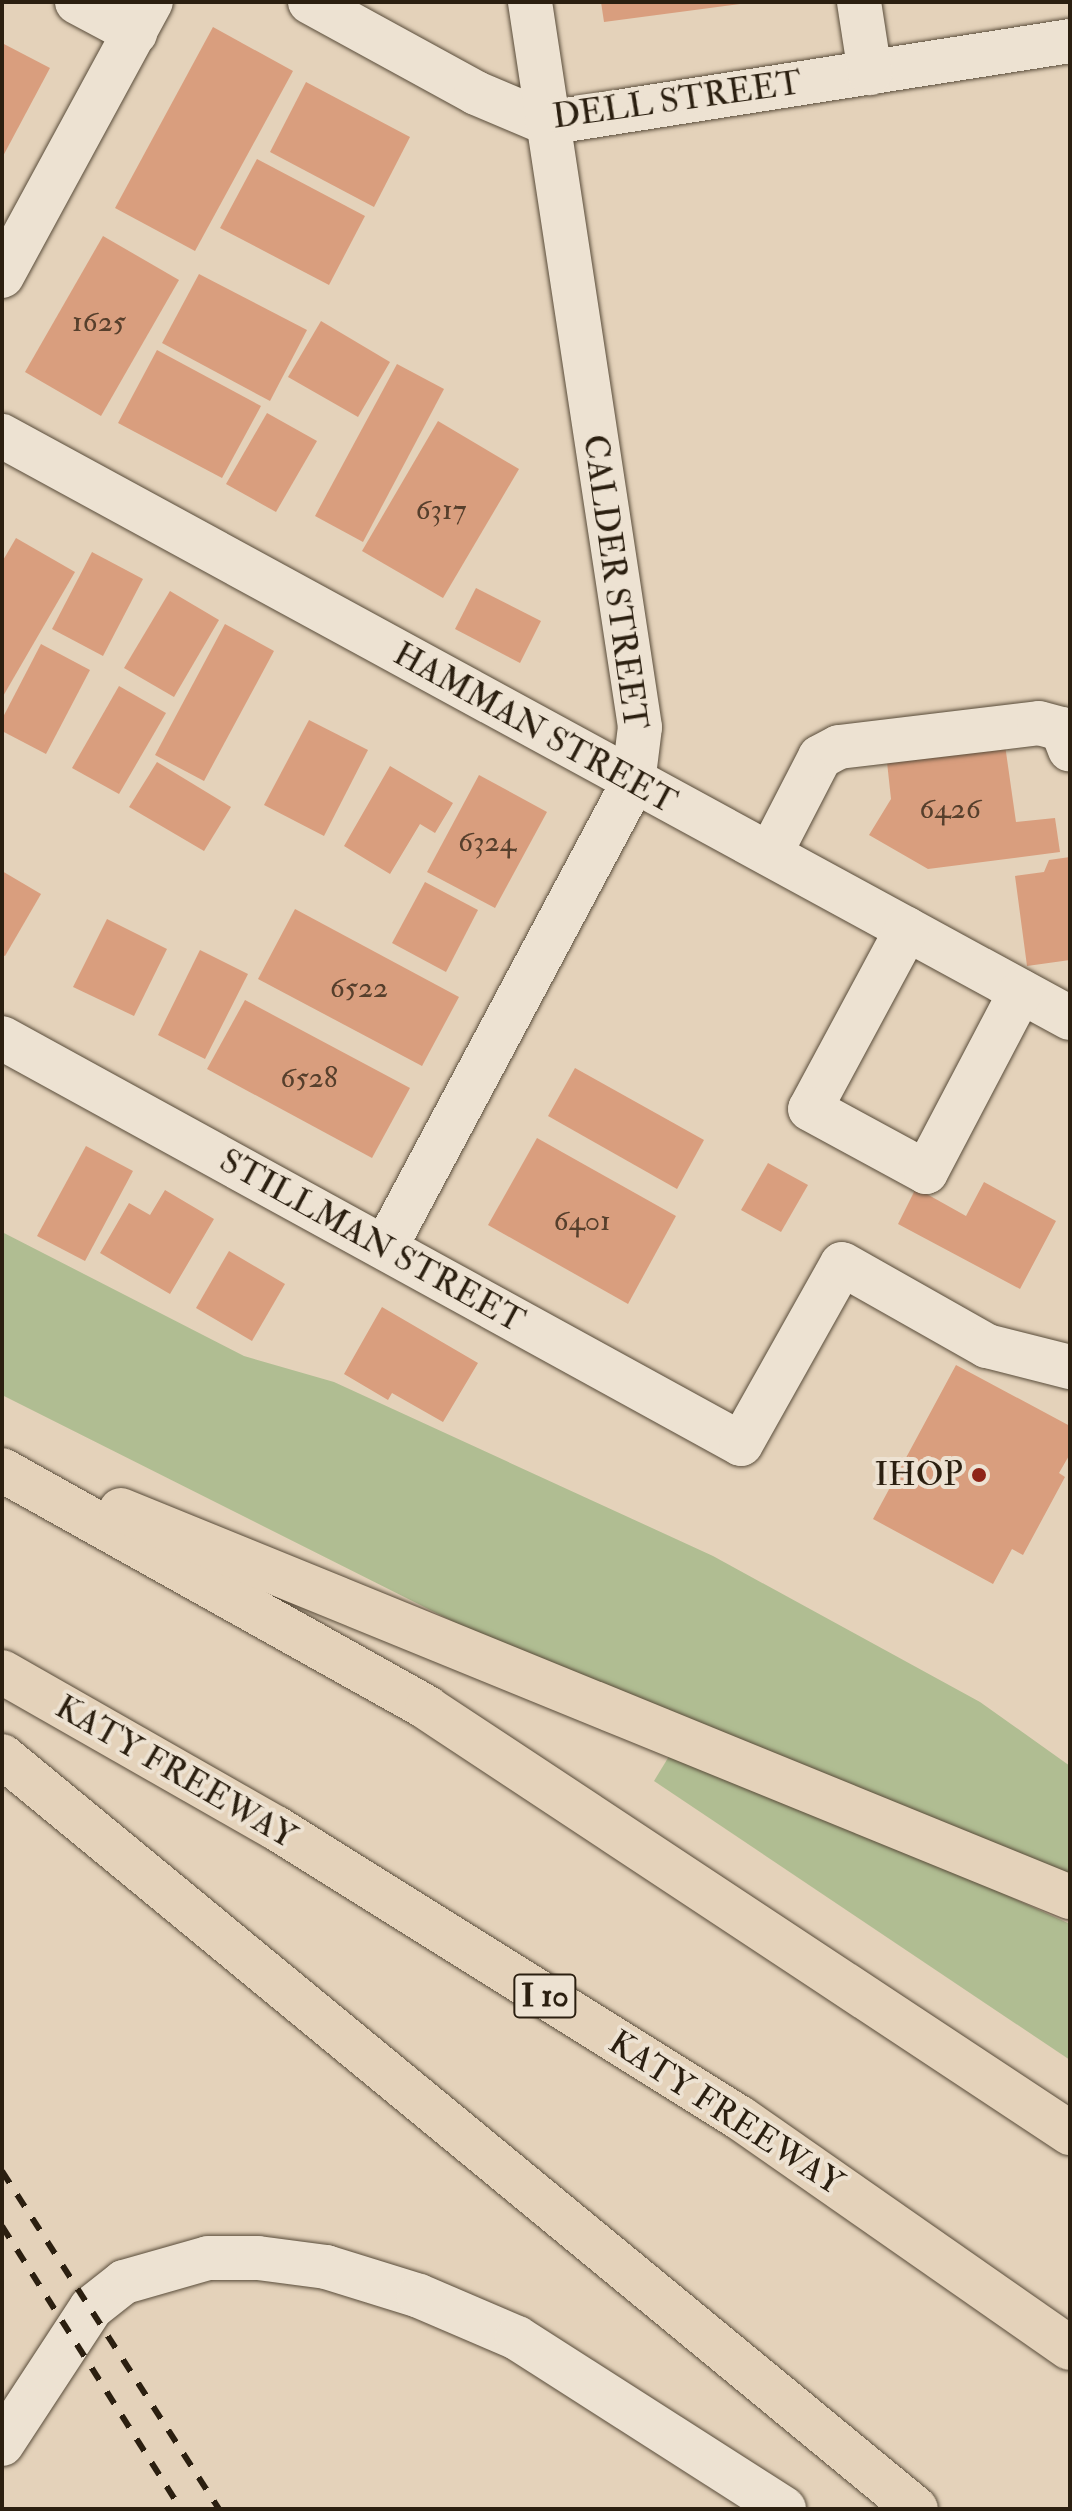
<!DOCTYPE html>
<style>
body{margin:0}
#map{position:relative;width:1072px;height:2511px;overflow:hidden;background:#e4d2ba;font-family:"IM FELL Double Pica",serif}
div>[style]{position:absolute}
.green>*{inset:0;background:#b0bd92}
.building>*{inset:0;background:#d99e7e}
.roads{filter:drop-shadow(0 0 2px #594c3a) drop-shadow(0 0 2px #594c3a)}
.minor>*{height:44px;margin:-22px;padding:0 22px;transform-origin:22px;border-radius:22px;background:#ede2d2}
.highway>*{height:44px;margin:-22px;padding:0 22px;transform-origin:22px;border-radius:22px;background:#e4d2ba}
.rail>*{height:6px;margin-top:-3px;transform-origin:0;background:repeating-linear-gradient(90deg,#2b1f10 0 14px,transparent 0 28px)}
.dots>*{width:22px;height:22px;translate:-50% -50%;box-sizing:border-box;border:4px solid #ede2d2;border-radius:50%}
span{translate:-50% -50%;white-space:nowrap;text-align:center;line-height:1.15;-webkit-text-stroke:8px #ede2d2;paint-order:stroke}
.number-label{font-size:30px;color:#563f2c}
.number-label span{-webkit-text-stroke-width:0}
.shield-label span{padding:2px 6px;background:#ede2d2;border:2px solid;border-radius:6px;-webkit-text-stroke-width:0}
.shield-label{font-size:32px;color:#2b1f10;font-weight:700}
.street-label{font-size:34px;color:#2b1f10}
.poi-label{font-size:34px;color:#2b1f10}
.right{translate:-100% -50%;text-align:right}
.frame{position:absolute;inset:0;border:4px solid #2b1f10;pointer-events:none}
</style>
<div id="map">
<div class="green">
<i style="clip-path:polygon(2px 1232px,244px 1356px,334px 1382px,713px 1556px,980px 1702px,1070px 1766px,1070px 1876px,480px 1635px,2px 1395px)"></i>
<i style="clip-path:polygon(671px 1753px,901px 1847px,1070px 1924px,1070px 2060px,654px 1781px)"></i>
</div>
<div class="building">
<i style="clip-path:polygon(601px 2px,740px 2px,740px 4px,604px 22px)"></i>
<i style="clip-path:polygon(213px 27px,293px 71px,195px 251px,115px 208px)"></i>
<i style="clip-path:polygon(2px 43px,50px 68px,2px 158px)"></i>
<i style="clip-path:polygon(306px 82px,410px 137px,374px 207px,270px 152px)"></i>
<i style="clip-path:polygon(257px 159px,365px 216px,329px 285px,220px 228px)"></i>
<i style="clip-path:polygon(103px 236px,179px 280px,101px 416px,25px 372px)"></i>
<i style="clip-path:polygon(199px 274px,307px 330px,270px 401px,162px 343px)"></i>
<i style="clip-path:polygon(321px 321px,390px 362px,358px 417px,288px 377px)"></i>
<i style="clip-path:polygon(157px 350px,261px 406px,222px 478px,118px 423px)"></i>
<i style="clip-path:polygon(397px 364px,444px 389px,363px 542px,315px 516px)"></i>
<i style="clip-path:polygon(267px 413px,317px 441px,276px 512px,226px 484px)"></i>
<i style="clip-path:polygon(438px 421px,519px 469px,443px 598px,362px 551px)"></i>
<i style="clip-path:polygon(16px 538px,75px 572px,2px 698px,2px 562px)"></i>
<i style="clip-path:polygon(92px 552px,143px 579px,103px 656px,52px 629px)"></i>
<i style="clip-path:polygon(476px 588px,541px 621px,520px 663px,455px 629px)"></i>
<i style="clip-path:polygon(170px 591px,219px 620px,174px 697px,124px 668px)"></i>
<i style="clip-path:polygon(225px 624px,274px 651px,204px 781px,155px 755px)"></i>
<i style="clip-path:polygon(41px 644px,90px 670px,46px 754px,2px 731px,2px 719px)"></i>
<i style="clip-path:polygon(119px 686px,166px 713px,119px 794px,72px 768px)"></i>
<i style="clip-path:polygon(309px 720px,368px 750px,324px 836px,264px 805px)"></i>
<i style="clip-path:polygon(1005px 745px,1016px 822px,1055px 818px,1060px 852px,928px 869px,869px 835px,891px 799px,887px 762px)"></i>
<i style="clip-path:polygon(157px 762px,231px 807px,204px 851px,129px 807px)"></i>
<i style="clip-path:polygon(390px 766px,453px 803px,435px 833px,420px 824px,390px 874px,344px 846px)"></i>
<i style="clip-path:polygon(479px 775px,547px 812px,495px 908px,427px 872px)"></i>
<i style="clip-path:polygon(1070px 857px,1070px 960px,1027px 966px,1015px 876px,1044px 872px,1049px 860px)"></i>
<i style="clip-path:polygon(2px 871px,41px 894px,5px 956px,2px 955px)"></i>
<i style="clip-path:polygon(425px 882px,478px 910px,446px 972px,392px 943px)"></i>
<i style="clip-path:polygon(295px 909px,459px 997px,422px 1066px,258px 979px)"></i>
<i style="clip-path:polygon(107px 919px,167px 949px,134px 1016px,73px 987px)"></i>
<i style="clip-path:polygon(200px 950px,248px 974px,205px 1059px,158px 1035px)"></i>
<i style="clip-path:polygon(245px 1000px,410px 1088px,372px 1158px,207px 1069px)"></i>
<i style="clip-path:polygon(575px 1068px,704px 1140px,677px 1189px,548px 1116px)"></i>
<i style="clip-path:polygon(537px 1138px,676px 1216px,628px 1304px,488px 1225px)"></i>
<i style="clip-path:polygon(86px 1146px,133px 1171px,85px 1261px,37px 1236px)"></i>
<i style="clip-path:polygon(768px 1163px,808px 1185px,781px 1232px,741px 1210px)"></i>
<i style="clip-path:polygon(984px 1182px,1056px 1221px,1020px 1289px,898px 1224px,916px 1188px,966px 1216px)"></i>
<i style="clip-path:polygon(165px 1190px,214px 1219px,170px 1294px,100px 1253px,129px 1203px,150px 1215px)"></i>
<i style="clip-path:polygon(229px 1251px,285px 1284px,252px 1341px,196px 1308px)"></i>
<i style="clip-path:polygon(382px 1307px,478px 1363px,443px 1422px,392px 1393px,388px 1400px,344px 1374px)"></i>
<i style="clip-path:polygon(956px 1365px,1070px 1426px,1070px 1454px,1059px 1473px,1065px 1477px,1023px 1555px,1012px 1549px,993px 1584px,873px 1519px)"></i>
</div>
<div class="roads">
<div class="minor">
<i style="left:77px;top:2px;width:66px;rotate:28.1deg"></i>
<i style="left:310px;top:2px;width:189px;rotate:28.7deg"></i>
<i style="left:476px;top:93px;width:77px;rotate:22.9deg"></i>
<i style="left:547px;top:123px;width:529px;rotate:-8.91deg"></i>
<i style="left:859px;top:2px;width:72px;rotate:81.2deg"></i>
<i style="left:2px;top:276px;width:312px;rotate:-61.5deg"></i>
<i style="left:2px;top:436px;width:1216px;rotate:28.59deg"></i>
<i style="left:770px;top:854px;width:109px;rotate:-62.7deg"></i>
<i style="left:820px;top:757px;width:21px;rotate:-28deg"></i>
<i style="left:839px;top:747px;width:201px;rotate:-6.8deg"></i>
<i style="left:1039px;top:723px;width:24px;rotate:15deg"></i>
<i style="left:1062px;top:729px;width:22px;rotate:69deg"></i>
<i style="left:907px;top:929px;width:204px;rotate:118.3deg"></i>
<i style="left:810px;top:1109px;width:132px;rotate:28.5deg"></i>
<i style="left:926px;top:1172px;width:204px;rotate:-62.3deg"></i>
<i style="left:2px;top:1038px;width:843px;rotate:28.78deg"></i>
<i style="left:741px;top:1444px;width:206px;rotate:-60.7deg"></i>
<i style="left:842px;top:1264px;width:167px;rotate:29.5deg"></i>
<i style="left:987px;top:1346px;width:86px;rotate:14.2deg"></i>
<i style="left:385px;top:1248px;width:527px;rotate:-61.93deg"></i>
<i style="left:633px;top:783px;width:56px;rotate:-82.9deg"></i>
<i style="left:640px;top:727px;width:733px;rotate:-98.63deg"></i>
<i style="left:2px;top:2444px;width:163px;rotate:-56.8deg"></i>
<i style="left:91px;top:2308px;width:42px;rotate:-38.2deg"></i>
<i style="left:124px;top:2282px;width:87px;rotate:-15.9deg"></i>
<i style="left:208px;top:2258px;width:50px"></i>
<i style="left:258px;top:2258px;width:69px;rotate:7.5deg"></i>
<i style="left:326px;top:2267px;width:97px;rotate:17.3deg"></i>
<i style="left:419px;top:2296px;width:107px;rotate:23.2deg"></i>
<i style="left:517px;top:2338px;width:317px;rotate:32.6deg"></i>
</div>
<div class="highway">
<i style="left:2px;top:1470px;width:487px;rotate:29.2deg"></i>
<i style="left:427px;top:1708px;width:771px;rotate:33.46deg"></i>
<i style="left:121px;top:1510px;width:1025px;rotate:22.19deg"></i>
<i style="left:2px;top:1672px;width:315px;rotate:29.7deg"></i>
<i style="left:276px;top:1828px;width:547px;rotate:32.01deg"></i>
<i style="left:740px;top:2118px;width:402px;rotate:34.9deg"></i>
<i style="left:2px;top:1756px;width:1184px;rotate:39.48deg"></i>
</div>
</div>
<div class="rail">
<i style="left:2px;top:2171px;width:402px;rotate:57.3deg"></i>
<i style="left:2px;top:2226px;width:335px;rotate:57.7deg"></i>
</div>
<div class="dots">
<i style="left:979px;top:1475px;background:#8f2418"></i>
</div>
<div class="number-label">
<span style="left:99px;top:322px">1625</span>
<span style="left:441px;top:510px">6317</span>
<span style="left:950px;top:809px">6426</span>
<span style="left:487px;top:842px">6324</span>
<span style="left:359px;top:988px">6522</span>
<span style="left:309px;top:1078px">6528</span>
<span style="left:582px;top:1221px">6401</span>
</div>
<div class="shield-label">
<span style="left:545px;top:1996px">I 10</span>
</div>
<div class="street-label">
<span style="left:677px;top:100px;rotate:-8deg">DELL STREET</span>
<span style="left:615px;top:582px;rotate:82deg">CALDER STREET</span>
<span style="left:535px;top:728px;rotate:29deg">HAMMAN STREET</span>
<span style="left:372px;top:1241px;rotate:29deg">STILLMAN STREET</span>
<span style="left:176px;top:1772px;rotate:30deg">KATY FREEWAY</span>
<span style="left:726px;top:2113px;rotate:33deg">KATY FREEWAY</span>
</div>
<div class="poi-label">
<span class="right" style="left:963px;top:1475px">IHOP</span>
</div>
<div class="frame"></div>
</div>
